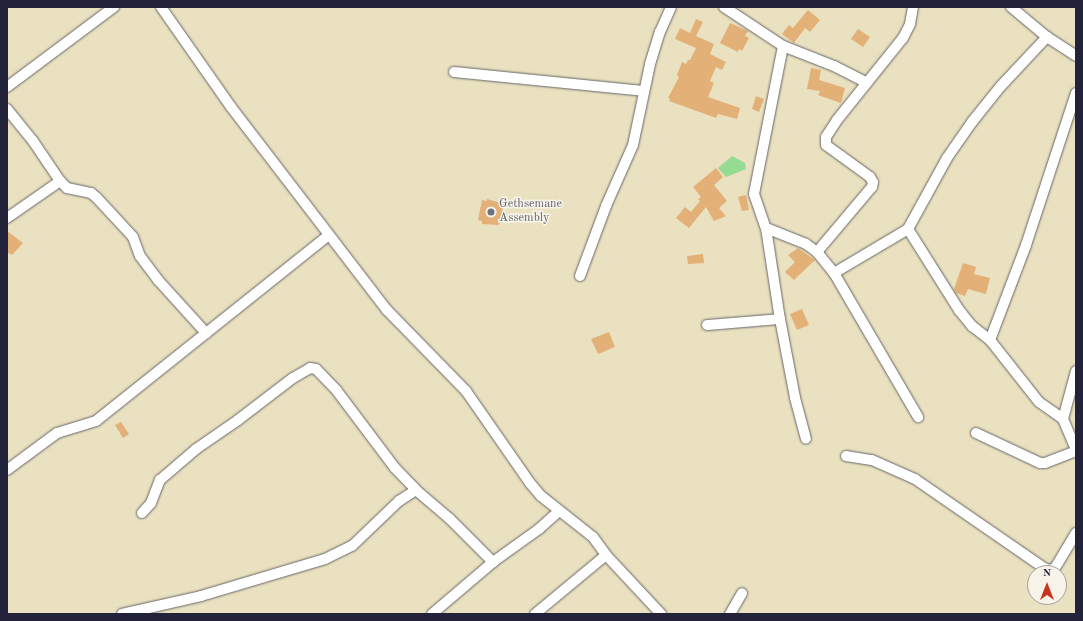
<!DOCTYPE html>
<style>
body{margin:0}
#map{position:relative;width:1083px;height:621px;overflow:hidden;background:#e9e1bf;font-family:"Old Standard TT",serif}
div>[style]{position:absolute}
.green>*{inset:0;background:#96db94}
.building>*{inset:0;background:#e3b078}
.roads{filter:drop-shadow(0 0 1px #686569) drop-shadow(0 0 1px #686569)}
.minor>*{height:10px;margin:-5px;padding:0 5px;transform-origin:5px;border-radius:5px;background:#fff}
.dots>*{width:11px;height:11px;translate:-50% -50%;box-sizing:border-box;border:2px solid #f7f3e8;border-radius:50%}
span{translate:-50% -50%;white-space:nowrap;text-align:center;line-height:1.15;-webkit-text-stroke:3px #f7f3e8;paint-order:stroke}
.worship-label{font-size:12px;color:#5b616d}
.left{translate:0 -50%;text-align:left}
.frame{position:absolute;inset:0;border:8px solid #22223b;pointer-events:none}
.north{position:absolute;left:1027px;top:565px;width:40px;height:40px;box-sizing:border-box;background:#f7f3e8;border:1px solid #a29fa3;border-radius:50%;rotate:0deg;font-size:11px;font-weight:700;line-height:16px;text-align:center;color:#22223b}
.north::after{content:'';display:block;margin:auto;width:14px;height:18px;background:#c8321e;clip-path:polygon(50% 0,100% 100%,50% 72%,0 100%)}
</style>
<div id="map">
<div class="green">
<i style="clip-path:polygon(732px 156px,745px 163px,746px 169px,726px 177px,718px 168px)"></i>
</div>
<div class="building">
<i style="clip-path:polygon(808px 10px,820px 20px,810px 32px,805px 28px,794px 43px,782px 34px,789px 25px,793px 28px)"></i>
<i style="clip-path:polygon(696px 19px,703px 22px,696px 36px,714px 44px,710px 54px,726px 62px,722px 70px,716px 67px,710px 81px,714px 83px,708px 97px,740px 108px,737px 119px,718px 114px,716px 118px,669px 101px,670px 98px,668px 98px,679px 77px,677px 75px,682px 62px,686px 64px,688px 60px,690px 60px,696px 48px,675px 39px,680px 28px,690px 33px)"></i>
<i style="clip-path:polygon(730px 23px,748px 31px,745px 36px,749px 38px,742px 51px,739px 49px,738px 52px,720px 43px)"></i>
<i style="clip-path:polygon(858px 29px,870px 37px,863px 47px,851px 39px)"></i>
<i style="clip-path:polygon(811px 68px,821px 70px,819px 80px,845px 88px,841px 103px,818px 95px,820px 91px,807px 89px)"></i>
<i style="clip-path:polygon(756px 96px,764px 99px,759px 112px,752px 109px)"></i>
<i style="clip-path:polygon(716px 168px,723px 177px,714px 185px,727px 201px,719px 208px,726px 216px,714px 221px,706px 207px,689px 228px,676px 218px,685px 207px,691px 212px,700px 201px,698px 199px,701px 197px,693px 187px)"></i>
<i style="clip-path:polygon(746px 195px,749px 210px,742px 211px,738px 197px)"></i>
<i style="clip-path:polygon(487px 199px,504px 204px,499px 225px,482px 224px,482px 221px,478px 220px,482px 200px,487px 201px)"></i>
<i style="clip-path:polygon(7px 231px,23px 243px,12px 255px,7px 252px)"></i>
<i style="clip-path:polygon(798px 248px,815px 260px,794px 280px,785px 272px,795px 262px,788px 255px)"></i>
<i style="clip-path:polygon(703px 254px,704px 263px,688px 264px,687px 256px)"></i>
<i style="clip-path:polygon(963px 263px,976px 267px,974px 274px,990px 278px,986px 294px,968px 289px,965px 296px,956px 293px,954px 289px)"></i>
<i style="clip-path:polygon(802px 309px,809px 325px,797px 330px,790px 314px)"></i>
<i style="clip-path:polygon(609px 332px,615px 347px,598px 354px,591px 339px)"></i>
<i style="clip-path:polygon(121px 422px,129px 434px,123px 438px,115px 425px)"></i>
</div>
<div class="roads">
<div class="minor">
<i style="left:161px;top:7px;width:122px;rotate:55deg"></i>
<i style="left:231px;top:107px;width:256px;rotate:52.5deg"></i>
<i style="left:387px;top:310px;width:113px;rotate:45.7deg"></i>
<i style="left:466px;top:391px;width:112px;rotate:55.2deg"></i>
<i style="left:530px;top:483px;width:17px;rotate:50deg"></i>
<i style="left:541px;top:496px;width:66px;rotate:38.3deg"></i>
<i style="left:593px;top:537px;width:22px;rotate:54deg"></i>
<i style="left:606px;top:555px;width:81px;rotate:47deg"></i>
<i style="left:724px;top:7px;width:71px;rotate:33.5deg"></i>
<i style="left:783px;top:46px;width:55px;rotate:21.4deg"></i>
<i style="left:834px;top:66px;width:37px;rotate:27deg"></i>
<i style="left:1011px;top:7px;width:47px;rotate:39.8deg"></i>
<i style="left:1047px;top:37px;width:35px;rotate:33deg"></i>
<i style="left:783px;top:46px;width:151px;rotate:101.1deg"></i>
<i style="left:754px;top:194px;width:36px;rotate:71deg"></i>
<i style="left:766px;top:228px;width:92px;rotate:81.3deg"></i>
<i style="left:780px;top:319px;width:80px;rotate:79.2deg"></i>
<i style="left:795px;top:398px;width:42px;rotate:75deg"></i>
<i style="left:454px;top:72px;width:190px;rotate:5.7deg"></i>
<i style="left:7px;top:87px;width:134px;rotate:-36.8deg"></i>
<i style="left:7px;top:109px;width:41px;rotate:50.9deg"></i>
<i style="left:33px;top:141px;width:48px;rotate:56deg"></i>
<i style="left:60px;top:181px;width:10px;rotate:45deg"></i>
<i style="left:67px;top:188px;width:25px;rotate:12deg"></i>
<i style="left:91px;top:193px;width:6px;rotate:39deg"></i>
<i style="left:96px;top:197px;width:54px;rotate:47.2deg"></i>
<i style="left:133px;top:237px;width:20px;rotate:70deg"></i>
<i style="left:140px;top:256px;width:30px;rotate:53deg"></i>
<i style="left:158px;top:280px;width:72px;rotate:47.8deg"></i>
<i style="left:7px;top:218px;width:65px;rotate:-34.9deg"></i>
<i style="left:766px;top:228px;width:43px;rotate:21.8deg"></i>
<i style="left:806px;top:244px;width:14px;rotate:36deg"></i>
<i style="left:817px;top:252px;width:27px;rotate:51deg"></i>
<i style="left:834px;top:273px;width:167px;rotate:59.7deg"></i>
<i style="left:908px;top:229px;width:96px;rotate:57.8deg"></i>
<i style="left:959px;top:310px;width:21px;rotate:51deg"></i>
<i style="left:972px;top:326px;width:23px;rotate:38deg"></i>
<i style="left:990px;top:340px;width:79px;rotate:51.7deg"></i>
<i style="left:1039px;top:402px;width:29px;rotate:35deg"></i>
<i style="left:817px;top:252px;width:85px;rotate:-49.8deg"></i>
<i style="left:872px;top:187px;width:5px;rotate:-79deg"></i>
<i style="left:873px;top:182px;width:6px;rotate:-121deg"></i>
<i style="left:870px;top:177px;width:54px;rotate:-144deg"></i>
<i style="left:826px;top:145px;width:8px;rotate:-90deg"></i>
<i style="left:826px;top:137px;width:20px;rotate:-57deg"></i>
<i style="left:837px;top:120px;width:105px;rotate:-51.2deg"></i>
<i style="left:903px;top:38px;width:16px;rotate:-63deg"></i>
<i style="left:910px;top:24px;width:17px;rotate:-80deg"></i>
<i style="left:834px;top:273px;width:86px;rotate:-30.7deg"></i>
<i style="left:908px;top:229px;width:81px;rotate:-61.2deg"></i>
<i style="left:947px;top:158px;width:44px;rotate:-55.2deg"></i>
<i style="left:972px;top:122px;width:45px;rotate:-51.3deg"></i>
<i style="left:1000px;top:87px;width:69px;rotate:-46.8deg"></i>
<i style="left:580px;top:276px;width:75px;rotate:-69.6deg"></i>
<i style="left:606px;top:206px;width:67px;rotate:-66.1deg"></i>
<i style="left:633px;top:145px;width:83px;rotate:-78.1deg"></i>
<i style="left:650px;top:64px;width:34px;rotate:-73deg"></i>
<i style="left:660px;top:32px;width:27px;rotate:-66deg"></i>
<i style="left:707px;top:325px;width:73px;rotate:-4.7deg"></i>
<i style="left:990px;top:340px;width:102px;rotate:-69.2deg"></i>
<i style="left:1026px;top:245px;width:160px;rotate:-71.8deg"></i>
<i style="left:1076px;top:371px;width:50px;rotate:105.2deg"></i>
<i style="left:1063px;top:419px;width:33px;rotate:67deg"></i>
<i style="left:976px;top:433px;width:71px;rotate:25.1deg"></i>
<i style="left:1040px;top:463px;width:5px"></i>
<i style="left:1045px;top:463px;width:33px;rotate:-21deg"></i>
<i style="left:846px;top:456px;width:26px;rotate:9deg"></i>
<i style="left:872px;top:460px;width:47px;rotate:23.8deg"></i>
<i style="left:915px;top:479px;width:157px;rotate:34.6deg"></i>
<i style="left:1044px;top:568px;width:5px;rotate:22deg"></i>
<i style="left:1049px;top:570px;width:6px;rotate:-18deg"></i>
<i style="left:1055px;top:568px;width:41px;rotate:-59deg"></i>
<i style="left:7px;top:470px;width:62px;rotate:-36.5deg"></i>
<i style="left:57px;top:433px;width:41px;rotate:-17.1deg"></i>
<i style="left:96px;top:421px;width:297px;rotate:-38.6deg"></i>
<i style="left:142px;top:513px;width:13px;rotate:-48deg"></i>
<i style="left:151px;top:503px;width:25px;rotate:-69deg"></i>
<i style="left:160px;top:480px;width:48px;rotate:-40.7deg"></i>
<i style="left:196px;top:449px;width:51px;rotate:-34.6deg"></i>
<i style="left:238px;top:420px;width:69px;rotate:-37.4deg"></i>
<i style="left:293px;top:378px;width:20px;rotate:-30deg"></i>
<i style="left:310px;top:368px;width:6px;rotate:9deg"></i>
<i style="left:316px;top:369px;width:30px;rotate:46deg"></i>
<i style="left:337px;top:391px;width:96px;rotate:53deg"></i>
<i style="left:395px;top:468px;width:30px;rotate:46deg"></i>
<i style="left:416px;top:490px;width:45px;rotate:40.5deg"></i>
<i style="left:450px;top:519px;width:61px;rotate:45deg"></i>
<i style="left:122px;top:614px;width:81px;rotate:-12.8deg"></i>
<i style="left:201px;top:596px;width:129px;rotate:-16.6deg"></i>
<i style="left:325px;top:559px;width:30px;rotate:-26deg"></i>
<i style="left:352px;top:546px;width:65px;rotate:-43.8deg"></i>
<i style="left:399px;top:501px;width:20px;rotate:-33deg"></i>
<i style="left:432px;top:614px;width:80px;rotate:-40.4deg"></i>
<i style="left:493px;top:562px;width:57px;rotate:-35.7deg"></i>
<i style="left:539px;top:529px;width:27px;rotate:-42deg"></i>
<i style="left:535px;top:614px;width:92px;rotate:-39.7deg"></i>
<i style="left:730px;top:614px;width:24px;rotate:-60deg"></i>
</div>
</div>
<div class="dots">
<i style="left:491px;top:212px;background:#6b7280"></i>
</div>
<div class="worship-label">
<span class="left" style="left:499px;top:212px">Gethsemane<br>Assembly</span>
</div>
<div class="frame"></div>
<div class="north">N</div>
</div>
